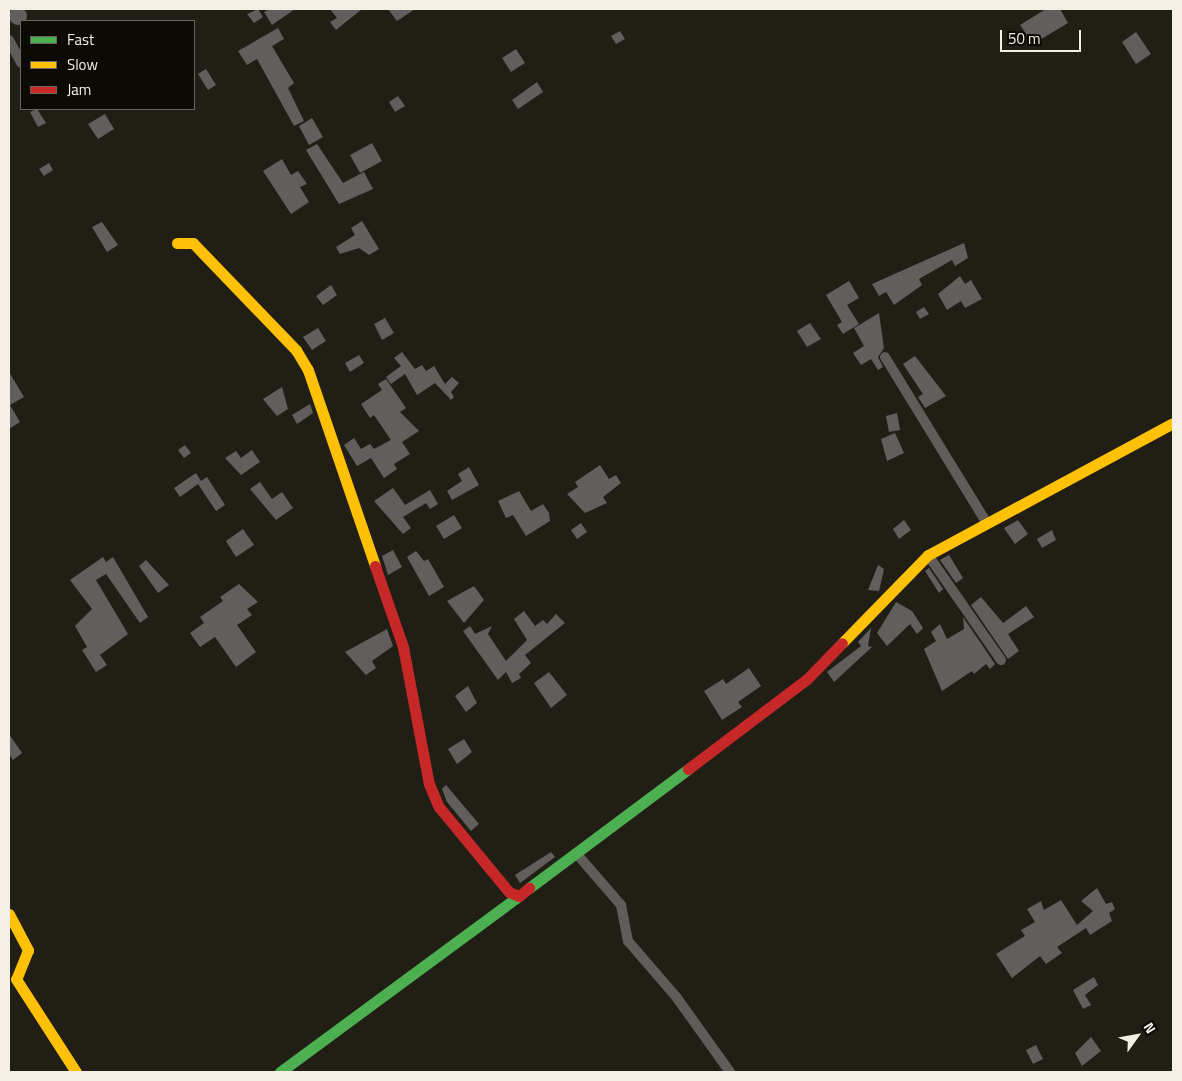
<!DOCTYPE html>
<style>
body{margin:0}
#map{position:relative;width:1182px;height:1081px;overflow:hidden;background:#211e16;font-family:"Titillium Web",sans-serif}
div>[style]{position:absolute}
.building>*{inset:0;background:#625e5d}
.round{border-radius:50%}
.street>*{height:10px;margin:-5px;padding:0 5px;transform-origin:5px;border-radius:5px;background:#605c5a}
.fast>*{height:11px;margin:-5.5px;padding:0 5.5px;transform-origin:5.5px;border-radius:5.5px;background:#4caf50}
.slow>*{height:11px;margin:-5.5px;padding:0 5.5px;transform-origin:5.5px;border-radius:5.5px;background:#ffc107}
.jam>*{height:11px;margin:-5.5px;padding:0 5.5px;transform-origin:5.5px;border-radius:5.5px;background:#c62828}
span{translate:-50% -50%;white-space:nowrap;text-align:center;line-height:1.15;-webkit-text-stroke:5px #0c0a05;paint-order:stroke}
.frame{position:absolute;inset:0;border:10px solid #f3efe5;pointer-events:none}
.legend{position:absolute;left:20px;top:20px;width:175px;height:90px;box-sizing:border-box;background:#0c0a05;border:1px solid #68665f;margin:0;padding:6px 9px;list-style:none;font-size:15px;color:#f3efe5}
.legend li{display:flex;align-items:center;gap:10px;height:25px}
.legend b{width:25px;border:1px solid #68665f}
.north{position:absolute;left:1112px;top:1011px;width:50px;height:50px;-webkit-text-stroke:4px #0c0a05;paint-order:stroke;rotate:58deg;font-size:14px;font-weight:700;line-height:20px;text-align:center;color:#f3efe5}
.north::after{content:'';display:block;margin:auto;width:18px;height:22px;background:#f3efe5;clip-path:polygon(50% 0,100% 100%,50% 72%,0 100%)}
.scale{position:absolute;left:1000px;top:30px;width:81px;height:22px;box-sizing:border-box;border:2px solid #f3efe5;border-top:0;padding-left:6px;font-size:15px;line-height:18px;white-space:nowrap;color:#f3efe5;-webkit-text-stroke:4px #0c0a05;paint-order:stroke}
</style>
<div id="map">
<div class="building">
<i class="round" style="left:9px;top:7px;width:18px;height:18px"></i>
<i style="clip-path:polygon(258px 9px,263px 17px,254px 23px,247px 14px)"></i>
<i style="clip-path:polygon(270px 9px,295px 9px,272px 25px,264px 12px)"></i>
<i style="clip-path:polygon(330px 9px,362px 9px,336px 30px,330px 22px,337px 18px)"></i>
<i style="clip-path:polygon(388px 9px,415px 9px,397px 21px)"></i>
<i style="clip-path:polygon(1046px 9px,1060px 9px,1068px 23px,1033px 44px,1020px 25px)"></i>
<i style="clip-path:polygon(278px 28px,284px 39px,272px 46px,294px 83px,288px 88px,304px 121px,294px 126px,257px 59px,247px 65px,238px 51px)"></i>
<i style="clip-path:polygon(620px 31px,625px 39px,616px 44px,611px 36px)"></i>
<i style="clip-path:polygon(1136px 32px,1151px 54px,1136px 64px,1122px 42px)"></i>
<i style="clip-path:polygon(516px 49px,525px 63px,511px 72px,502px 58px)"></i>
<i style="clip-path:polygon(206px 69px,216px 85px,208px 90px,198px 74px)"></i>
<i style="clip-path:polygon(537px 82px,543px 92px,518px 109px,512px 100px)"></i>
<i style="clip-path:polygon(398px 96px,405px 106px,395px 112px,389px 102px)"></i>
<i style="clip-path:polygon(37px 109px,46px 123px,38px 127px,30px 112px)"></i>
<i style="clip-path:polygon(105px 114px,114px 129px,98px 139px,88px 124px)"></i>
<i style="clip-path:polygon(312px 118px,323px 137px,309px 145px,299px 126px)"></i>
<i style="clip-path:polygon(372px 143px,382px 161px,360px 173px,350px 155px)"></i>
<i style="clip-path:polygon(317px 144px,343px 183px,364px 172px,373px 189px,339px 204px,306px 150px)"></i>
<i style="clip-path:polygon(282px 159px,291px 175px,298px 171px,307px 184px,300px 187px,309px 202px,291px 214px,263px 171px)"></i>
<i style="clip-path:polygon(49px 163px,53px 170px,44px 176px,39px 169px)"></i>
<i style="clip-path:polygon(362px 221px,379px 249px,369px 255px,359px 248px,340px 254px,336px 247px,355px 235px,351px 228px)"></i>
<i style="clip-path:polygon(102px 222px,118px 245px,107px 252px,92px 227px)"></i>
<i style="clip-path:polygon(964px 243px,968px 258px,955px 266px,952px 260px,919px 279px,922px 285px,894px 305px,886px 292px,879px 296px,872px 284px)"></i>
<i style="clip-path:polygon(960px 276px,965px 284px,971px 280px,982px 299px,965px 308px,961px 301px,947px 310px,938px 294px)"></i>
<i style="clip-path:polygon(849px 281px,859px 298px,847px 305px,859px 324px,843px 334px,837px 325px,842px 322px,826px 295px)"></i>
<i style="clip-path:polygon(331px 285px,337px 295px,323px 305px,316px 296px)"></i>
<i style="clip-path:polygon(924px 307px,929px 314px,920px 319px,916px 312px)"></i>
<i style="clip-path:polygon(879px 313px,884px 348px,878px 357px,883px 367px,878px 370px,871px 359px,861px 365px,853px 353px,864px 346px,854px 328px)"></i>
<i style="clip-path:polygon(385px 318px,394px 333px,382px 340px,374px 324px)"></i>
<i style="clip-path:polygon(810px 323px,821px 339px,807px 347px,797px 331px)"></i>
<i style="clip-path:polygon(318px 328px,326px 341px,312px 350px,303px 337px)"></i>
<i style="clip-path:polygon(402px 352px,415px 369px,422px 365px,426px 371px,434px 366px,445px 384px,452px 377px,459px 383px,451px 392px,454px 397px,451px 400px,435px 383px,417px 395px,405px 374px,391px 384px,386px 377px,401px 366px,394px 358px)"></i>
<i style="clip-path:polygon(359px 355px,364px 363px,350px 372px,345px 363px)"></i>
<i style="clip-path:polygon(915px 356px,946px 396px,925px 408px,918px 397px,923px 394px,903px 364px)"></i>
<i style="clip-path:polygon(9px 372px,24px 397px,10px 405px,20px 422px,9px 429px)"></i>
<i style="clip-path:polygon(386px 379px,406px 408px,400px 412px,419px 431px,402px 442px,410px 454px,394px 464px,397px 469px,384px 478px,371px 458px,357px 466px,344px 445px,354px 438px,361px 449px,370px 444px,374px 449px,391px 440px,374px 415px,370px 418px,361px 404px,382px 390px,378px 384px)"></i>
<i style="clip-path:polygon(282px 387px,288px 409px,277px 416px,263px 399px)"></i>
<i style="clip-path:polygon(310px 404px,313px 413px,297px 424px,292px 415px)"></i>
<i style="clip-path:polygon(897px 413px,900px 430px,889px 432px,886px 416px)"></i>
<i style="clip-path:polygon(895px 433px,904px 453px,887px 461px,881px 439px)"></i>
<i style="clip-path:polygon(185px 445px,191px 453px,184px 458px,178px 450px)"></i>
<i style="clip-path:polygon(252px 450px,260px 462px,241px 475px,225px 458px,236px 451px,241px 458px)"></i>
<i style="clip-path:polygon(600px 465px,609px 479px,616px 475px,621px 483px,603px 497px,607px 503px,585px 513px,567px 494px,578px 487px,575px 482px)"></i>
<i style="clip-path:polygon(469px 467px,479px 485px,452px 500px,447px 491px,462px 481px,458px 474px)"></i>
<i style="clip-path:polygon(196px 473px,201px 481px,207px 477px,225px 505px,216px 511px,198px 484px,180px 497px,174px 488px)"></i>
<i style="clip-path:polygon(260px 482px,272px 499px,282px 492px,293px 508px,276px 520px,250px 489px)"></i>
<i style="clip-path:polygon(393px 488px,405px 505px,430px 490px,438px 504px,430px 509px,426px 503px,403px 517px,411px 528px,403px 534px,374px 501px)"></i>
<i style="clip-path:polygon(519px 491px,531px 511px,543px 504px,549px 513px,550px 521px,526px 536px,513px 515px,506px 518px,498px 501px)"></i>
<i style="clip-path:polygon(454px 515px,462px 528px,444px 539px,436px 526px)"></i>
<i style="clip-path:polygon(904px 520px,911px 530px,899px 539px,893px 529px)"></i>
<i style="clip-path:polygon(1018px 520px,1028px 534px,1015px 544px,1004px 528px)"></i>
<i style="clip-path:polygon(581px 523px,587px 532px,577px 539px,571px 530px)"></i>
<i style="clip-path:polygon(243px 529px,254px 545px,236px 557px,226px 541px)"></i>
<i style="clip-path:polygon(1052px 530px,1056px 540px,1042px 548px,1037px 539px)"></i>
<i style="clip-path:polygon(393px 550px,402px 567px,388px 575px,382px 556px)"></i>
<i style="clip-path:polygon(416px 551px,424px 561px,428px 559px,444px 587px,429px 596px,407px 557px)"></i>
<i style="clip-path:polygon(949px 555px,963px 578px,956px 583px,940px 560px)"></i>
<i style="clip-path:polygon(103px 557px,106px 562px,113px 557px,148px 617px,140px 623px,106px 574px,96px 580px,128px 634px,100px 655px,107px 665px,96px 672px,82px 650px,87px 647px,75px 626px,92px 609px,70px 580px)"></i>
<i style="clip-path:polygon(146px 560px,169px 585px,158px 593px,139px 566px)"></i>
<i style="clip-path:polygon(878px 565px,884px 569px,879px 591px,868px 590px)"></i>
<i style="clip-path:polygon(929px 568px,943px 589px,939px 593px,925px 571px)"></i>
<i style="clip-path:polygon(239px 584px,258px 602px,247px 609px,252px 615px,237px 625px,256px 652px,236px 667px,215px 637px,200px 647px,190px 633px,204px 623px,200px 617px,223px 601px,220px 597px)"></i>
<i style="clip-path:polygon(474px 586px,484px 600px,464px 623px,447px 601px)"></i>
<i style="clip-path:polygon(981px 597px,1003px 623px,1026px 606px,1034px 617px,1008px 634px,1019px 651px,1008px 659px,971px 605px)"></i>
<i style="clip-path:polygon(896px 602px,912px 611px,923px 628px,917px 634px,910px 624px,887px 646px,877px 633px)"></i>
<i style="clip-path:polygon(524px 611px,535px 626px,543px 620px,547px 624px,556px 614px,565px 623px,525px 655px,531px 663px,519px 674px,521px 678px,512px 683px,506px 672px,498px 680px,463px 631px,470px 626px,475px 634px,492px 626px,488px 634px,506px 661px,527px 640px,514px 619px)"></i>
<i style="clip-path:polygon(963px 617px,995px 664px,990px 669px,986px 664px,974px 674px,972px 671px,942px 691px,924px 649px,936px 641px,931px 632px,940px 624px,947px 639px,964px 629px)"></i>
<i style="clip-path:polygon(871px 628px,868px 646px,872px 647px,834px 682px,827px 672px,861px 646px,858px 642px)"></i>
<i style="clip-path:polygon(387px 629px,393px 646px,372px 661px,376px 668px,366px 675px,345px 652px)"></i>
<i style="clip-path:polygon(749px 668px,761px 686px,738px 702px,742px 707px,722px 720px,704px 691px,723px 679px,726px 684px)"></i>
<i style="clip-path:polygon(549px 672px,567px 695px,551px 708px,534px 683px)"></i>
<i style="clip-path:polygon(468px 686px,477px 703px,466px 712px,455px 696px)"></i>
<i style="clip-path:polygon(9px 734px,22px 753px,13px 760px,9px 754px)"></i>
<i style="clip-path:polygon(464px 739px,472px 752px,457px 764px,448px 749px)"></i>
<i style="clip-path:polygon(446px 785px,479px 824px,471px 831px,447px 802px,442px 789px)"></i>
<i style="clip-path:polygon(551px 852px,555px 857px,520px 883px,515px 875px)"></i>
<i style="clip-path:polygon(1097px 888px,1106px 904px,1112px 902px,1115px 909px,1109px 913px,1112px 921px,1090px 935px,1086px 928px,1057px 947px,1062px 953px,1046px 964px,1040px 956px,1012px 978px,996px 954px,1025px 936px,1021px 930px,1035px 922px,1027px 909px,1041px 901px,1044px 910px,1061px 900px,1077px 925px,1093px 911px,1081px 901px)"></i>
<i style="clip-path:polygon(1094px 977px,1098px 985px,1085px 995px,1091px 1005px,1083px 1009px,1073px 990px)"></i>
<i style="clip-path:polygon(1091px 1037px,1101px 1051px,1082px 1066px,1075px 1053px)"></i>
<i style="clip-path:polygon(1036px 1045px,1043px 1059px,1033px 1064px,1026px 1050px)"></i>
</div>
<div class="street">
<i style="left:9px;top:40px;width:26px;rotate:62deg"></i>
<i style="left:885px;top:357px;width:193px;rotate:58.5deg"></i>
<i style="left:928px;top:555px;width:128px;rotate:55.2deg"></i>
<i style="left:576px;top:853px;width:69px;rotate:49.1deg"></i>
<i style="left:621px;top:905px;width:37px;rotate:79deg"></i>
<i style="left:628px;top:941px;width:75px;rotate:49.3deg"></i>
<i style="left:677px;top:998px;width:91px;rotate:54.4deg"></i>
</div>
<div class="fast">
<i style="left:529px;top:888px;width:199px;rotate:-36.8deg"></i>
<i style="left:280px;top:1072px;width:297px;rotate:-36.4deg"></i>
</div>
<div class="slow">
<i style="left:177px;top:243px;width:16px"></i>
<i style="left:193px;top:243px;width:149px;rotate:46.1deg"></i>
<i style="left:296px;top:350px;width:23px;rotate:59deg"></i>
<i style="left:308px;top:370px;width:207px;rotate:71.1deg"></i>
<i style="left:842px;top:643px;width:123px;rotate:-45.7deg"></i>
<i style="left:928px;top:555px;width:278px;rotate:-28.3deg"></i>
<i style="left:9px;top:914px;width:41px;rotate:62.2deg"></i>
<i style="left:28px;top:950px;width:31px;rotate:112deg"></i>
<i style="left:16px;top:979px;width:111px;rotate:57.2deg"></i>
</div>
<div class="jam">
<i style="left:375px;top:566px;width:86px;rotate:70.9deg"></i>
<i style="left:403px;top:647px;width:139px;rotate:79.3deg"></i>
<i style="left:429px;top:784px;width:25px;rotate:67deg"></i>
<i style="left:439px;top:807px;width:110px;rotate:50.5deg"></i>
<i style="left:509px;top:892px;width:11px;rotate:22deg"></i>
<i style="left:519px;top:896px;width:13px;rotate:-39deg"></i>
<i style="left:688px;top:769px;width:149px;rotate:-37.1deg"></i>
<i style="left:807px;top:679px;width:50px;rotate:-45.8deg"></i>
</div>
<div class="frame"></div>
<ul class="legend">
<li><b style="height:6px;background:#4caf50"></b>Fast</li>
<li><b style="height:6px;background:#ffc107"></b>Slow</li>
<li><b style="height:6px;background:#c62828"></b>Jam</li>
</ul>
<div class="north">N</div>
<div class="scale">50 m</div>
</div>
